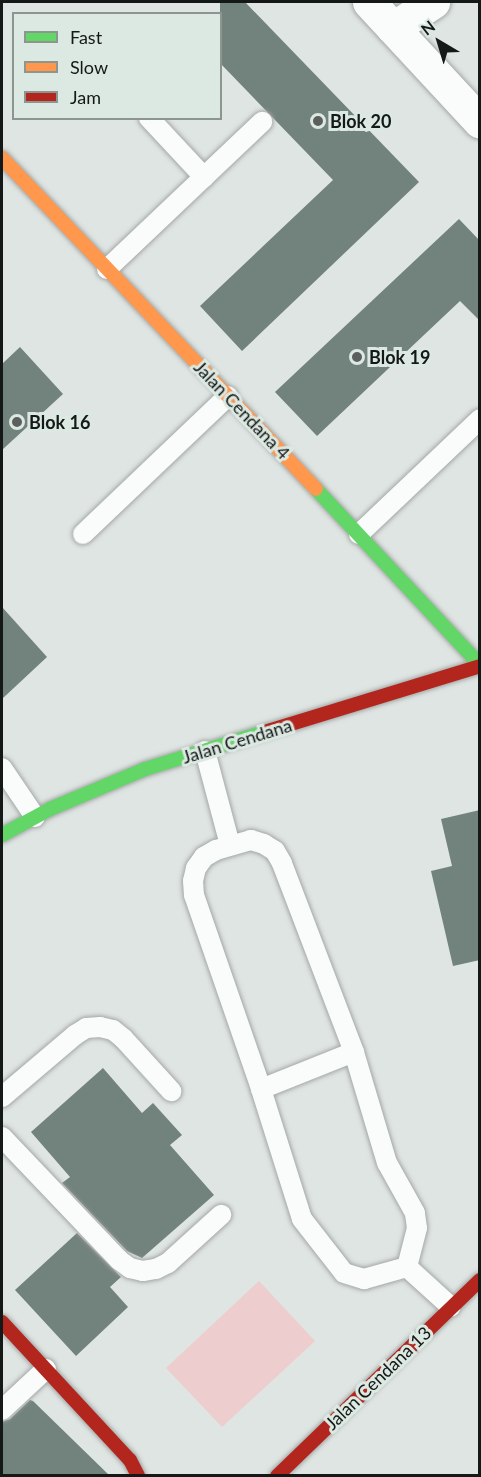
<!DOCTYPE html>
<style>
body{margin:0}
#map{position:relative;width:481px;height:1477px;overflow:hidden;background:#dfe5e2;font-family:Lato,sans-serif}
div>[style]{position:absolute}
.green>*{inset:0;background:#eecdce}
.building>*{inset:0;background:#72827d}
.roads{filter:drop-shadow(0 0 2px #a4a8a7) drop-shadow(0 0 2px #a4a8a7)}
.lane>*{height:20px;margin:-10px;padding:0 10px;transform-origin:10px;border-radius:10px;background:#fafbfb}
.street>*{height:33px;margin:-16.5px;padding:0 16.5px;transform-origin:16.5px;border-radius:16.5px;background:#fafbfb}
.fast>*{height:14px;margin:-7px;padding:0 7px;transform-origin:7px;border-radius:7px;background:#63d668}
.slow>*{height:14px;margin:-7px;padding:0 7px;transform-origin:7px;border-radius:7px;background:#ff974d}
.jam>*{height:14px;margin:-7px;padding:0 7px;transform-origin:7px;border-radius:7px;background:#b3261e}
.dots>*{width:16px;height:16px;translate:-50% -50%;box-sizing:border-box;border:3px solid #dce8e2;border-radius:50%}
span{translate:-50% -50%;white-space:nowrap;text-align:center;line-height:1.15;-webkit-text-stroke:6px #dce8e2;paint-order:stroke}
.poi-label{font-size:18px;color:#141816;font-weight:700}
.left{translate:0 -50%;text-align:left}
.street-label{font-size:18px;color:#141816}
.frame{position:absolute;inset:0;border:3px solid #141816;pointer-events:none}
.legend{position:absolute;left:12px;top:12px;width:210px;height:108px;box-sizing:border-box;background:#dce8e2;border:2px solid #8c9590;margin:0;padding:8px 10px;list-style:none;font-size:18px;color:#141816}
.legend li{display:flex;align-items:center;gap:12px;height:30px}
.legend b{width:30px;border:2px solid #8c9590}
.north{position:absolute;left:409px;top:12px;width:60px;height:60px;-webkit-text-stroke:4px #dce8e2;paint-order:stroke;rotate:322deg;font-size:16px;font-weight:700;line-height:24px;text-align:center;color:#141816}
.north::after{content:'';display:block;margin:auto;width:21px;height:27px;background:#141816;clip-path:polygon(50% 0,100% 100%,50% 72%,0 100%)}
</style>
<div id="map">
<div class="green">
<i style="clip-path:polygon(259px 1281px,315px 1341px,222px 1427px,166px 1368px)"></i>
</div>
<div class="building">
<i style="clip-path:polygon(220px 2px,245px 2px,419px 182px,242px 351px,200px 306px,333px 180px,220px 63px)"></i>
<i style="clip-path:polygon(459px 219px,480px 241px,480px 321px,460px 301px,317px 436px,275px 392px)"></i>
<i style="clip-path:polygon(20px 347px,63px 394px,2px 450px,2px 364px)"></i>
<i style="clip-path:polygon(2px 607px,47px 657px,2px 699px)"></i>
<i style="clip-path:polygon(480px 810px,480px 960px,453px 966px,431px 871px,452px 866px,441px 819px)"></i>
<i style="clip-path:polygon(103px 1068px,142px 1113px,153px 1103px,182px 1135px,170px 1145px,214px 1195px,142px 1258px,127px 1251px,62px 1183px,70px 1177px,31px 1132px)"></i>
<i style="clip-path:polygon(77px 1233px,121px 1277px,110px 1287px,128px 1307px,76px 1356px,15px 1290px)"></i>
<i style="clip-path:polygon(30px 1400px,33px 1401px,110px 1476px,2px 1476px,2px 1422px,10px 1419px)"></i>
</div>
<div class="roads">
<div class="lane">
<i style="left:149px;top:118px;width:81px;rotate:47deg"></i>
<i style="left:107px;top:269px;width:214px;rotate:-43.5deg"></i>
<i style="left:83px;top:534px;width:200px;rotate:-43.6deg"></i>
<i style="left:359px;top:534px;width:167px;rotate:-43.5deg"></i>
<i style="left:205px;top:751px;width:97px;rotate:75.1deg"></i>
<i style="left:2px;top:768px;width:59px;rotate:56deg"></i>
<i style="left:261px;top:1089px;width:100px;rotate:-21.7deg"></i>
<i style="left:2px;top:1097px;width:96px;rotate:-40.3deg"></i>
<i style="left:75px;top:1035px;width:13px;rotate:-32deg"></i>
<i style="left:86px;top:1028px;width:14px;rotate:-4deg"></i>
<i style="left:100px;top:1027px;width:13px;rotate:13deg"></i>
<i style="left:113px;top:1030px;width:13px;rotate:39deg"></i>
<i style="left:123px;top:1038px;width:72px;rotate:47.8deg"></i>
<i style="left:2px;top:1137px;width:170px;rotate:46.4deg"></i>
<i style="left:119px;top:1260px;width:14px;rotate:36deg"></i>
<i style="left:130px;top:1268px;width:13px;rotate:13deg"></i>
<i style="left:143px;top:1271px;width:13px;rotate:-9deg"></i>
<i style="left:156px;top:1269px;width:13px;rotate:-27deg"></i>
<i style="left:168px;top:1263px;width:72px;rotate:-42.2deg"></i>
<i style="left:407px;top:1267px;width:40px;rotate:-75.6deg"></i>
<i style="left:417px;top:1228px;width:15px;rotate:-98deg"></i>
<i style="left:415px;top:1213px;width:57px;rotate:-119.2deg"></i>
<i style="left:387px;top:1163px;width:116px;rotate:-106.6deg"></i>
<i style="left:354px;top:1052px;width:202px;rotate:-110.9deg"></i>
<i style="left:282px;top:863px;width:14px;rotate:-120deg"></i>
<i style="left:275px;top:851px;width:13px;rotate:-148deg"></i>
<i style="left:264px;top:844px;width:14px;rotate:-163deg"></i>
<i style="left:251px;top:840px;width:36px;rotate:164deg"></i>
<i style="left:216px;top:850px;width:14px;rotate:150deg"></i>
<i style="left:204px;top:857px;width:14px;rotate:126deg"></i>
<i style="left:196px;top:868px;width:13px;rotate:103deg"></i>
<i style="left:193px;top:881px;width:14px;rotate:86deg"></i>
<i style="left:194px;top:895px;width:205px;rotate:70.9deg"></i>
<i style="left:261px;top:1089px;width:136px;rotate:72.5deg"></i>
<i style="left:302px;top:1219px;width:68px;rotate:52.1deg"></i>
<i style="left:344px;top:1273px;width:21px;rotate:17deg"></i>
<i style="left:364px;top:1279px;width:45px;rotate:-15.6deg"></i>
<i style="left:407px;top:1267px;width:59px;rotate:42.3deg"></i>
<i style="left:2px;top:1410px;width:60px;rotate:-43deg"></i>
</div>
<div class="street">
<i style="left:369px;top:2px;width:163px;rotate:47.2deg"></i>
<i style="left:393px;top:28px;width:48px;rotate:-33deg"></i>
</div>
<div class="fast">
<i style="left:316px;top:489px;width:241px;rotate:47deg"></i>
<i style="left:2px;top:835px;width:55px;rotate:-28.4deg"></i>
<i style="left:50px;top:809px;width:103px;rotate:-22.8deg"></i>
<i style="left:145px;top:769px;width:129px;rotate:-17.2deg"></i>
</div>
<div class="slow">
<i style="left:2px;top:158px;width:456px;rotate:46.5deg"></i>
</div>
<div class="jam">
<i style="left:268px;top:731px;width:222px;rotate:-17deg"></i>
<i style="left:2px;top:1322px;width:188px;rotate:47.2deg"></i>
<i style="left:130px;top:1460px;width:18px;rotate:63deg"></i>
<i style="left:277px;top:1476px;width:282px;rotate:-44deg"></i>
</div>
</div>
<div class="dots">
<i style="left:318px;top:121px;background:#5b605d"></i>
<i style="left:357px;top:357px;background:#5b605d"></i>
<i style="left:17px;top:422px;background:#5b605d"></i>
</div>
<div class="poi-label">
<span class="left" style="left:330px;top:121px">Blok 20</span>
<span class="left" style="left:369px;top:357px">Blok 19</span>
<span class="left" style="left:29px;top:422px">Blok 16</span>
</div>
<div class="street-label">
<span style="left:242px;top:410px;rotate:46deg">Jalan Cendana 4</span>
<span style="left:237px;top:741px;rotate:-17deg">Jalan Cendana</span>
<span style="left:378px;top:1378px;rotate:-44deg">Jalan Cendana 13</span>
</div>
<div class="frame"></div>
<ul class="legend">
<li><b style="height:8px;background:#63d668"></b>Fast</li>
<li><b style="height:8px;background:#ff974d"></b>Slow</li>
<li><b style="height:8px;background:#b3261e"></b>Jam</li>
</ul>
<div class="north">N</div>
</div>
